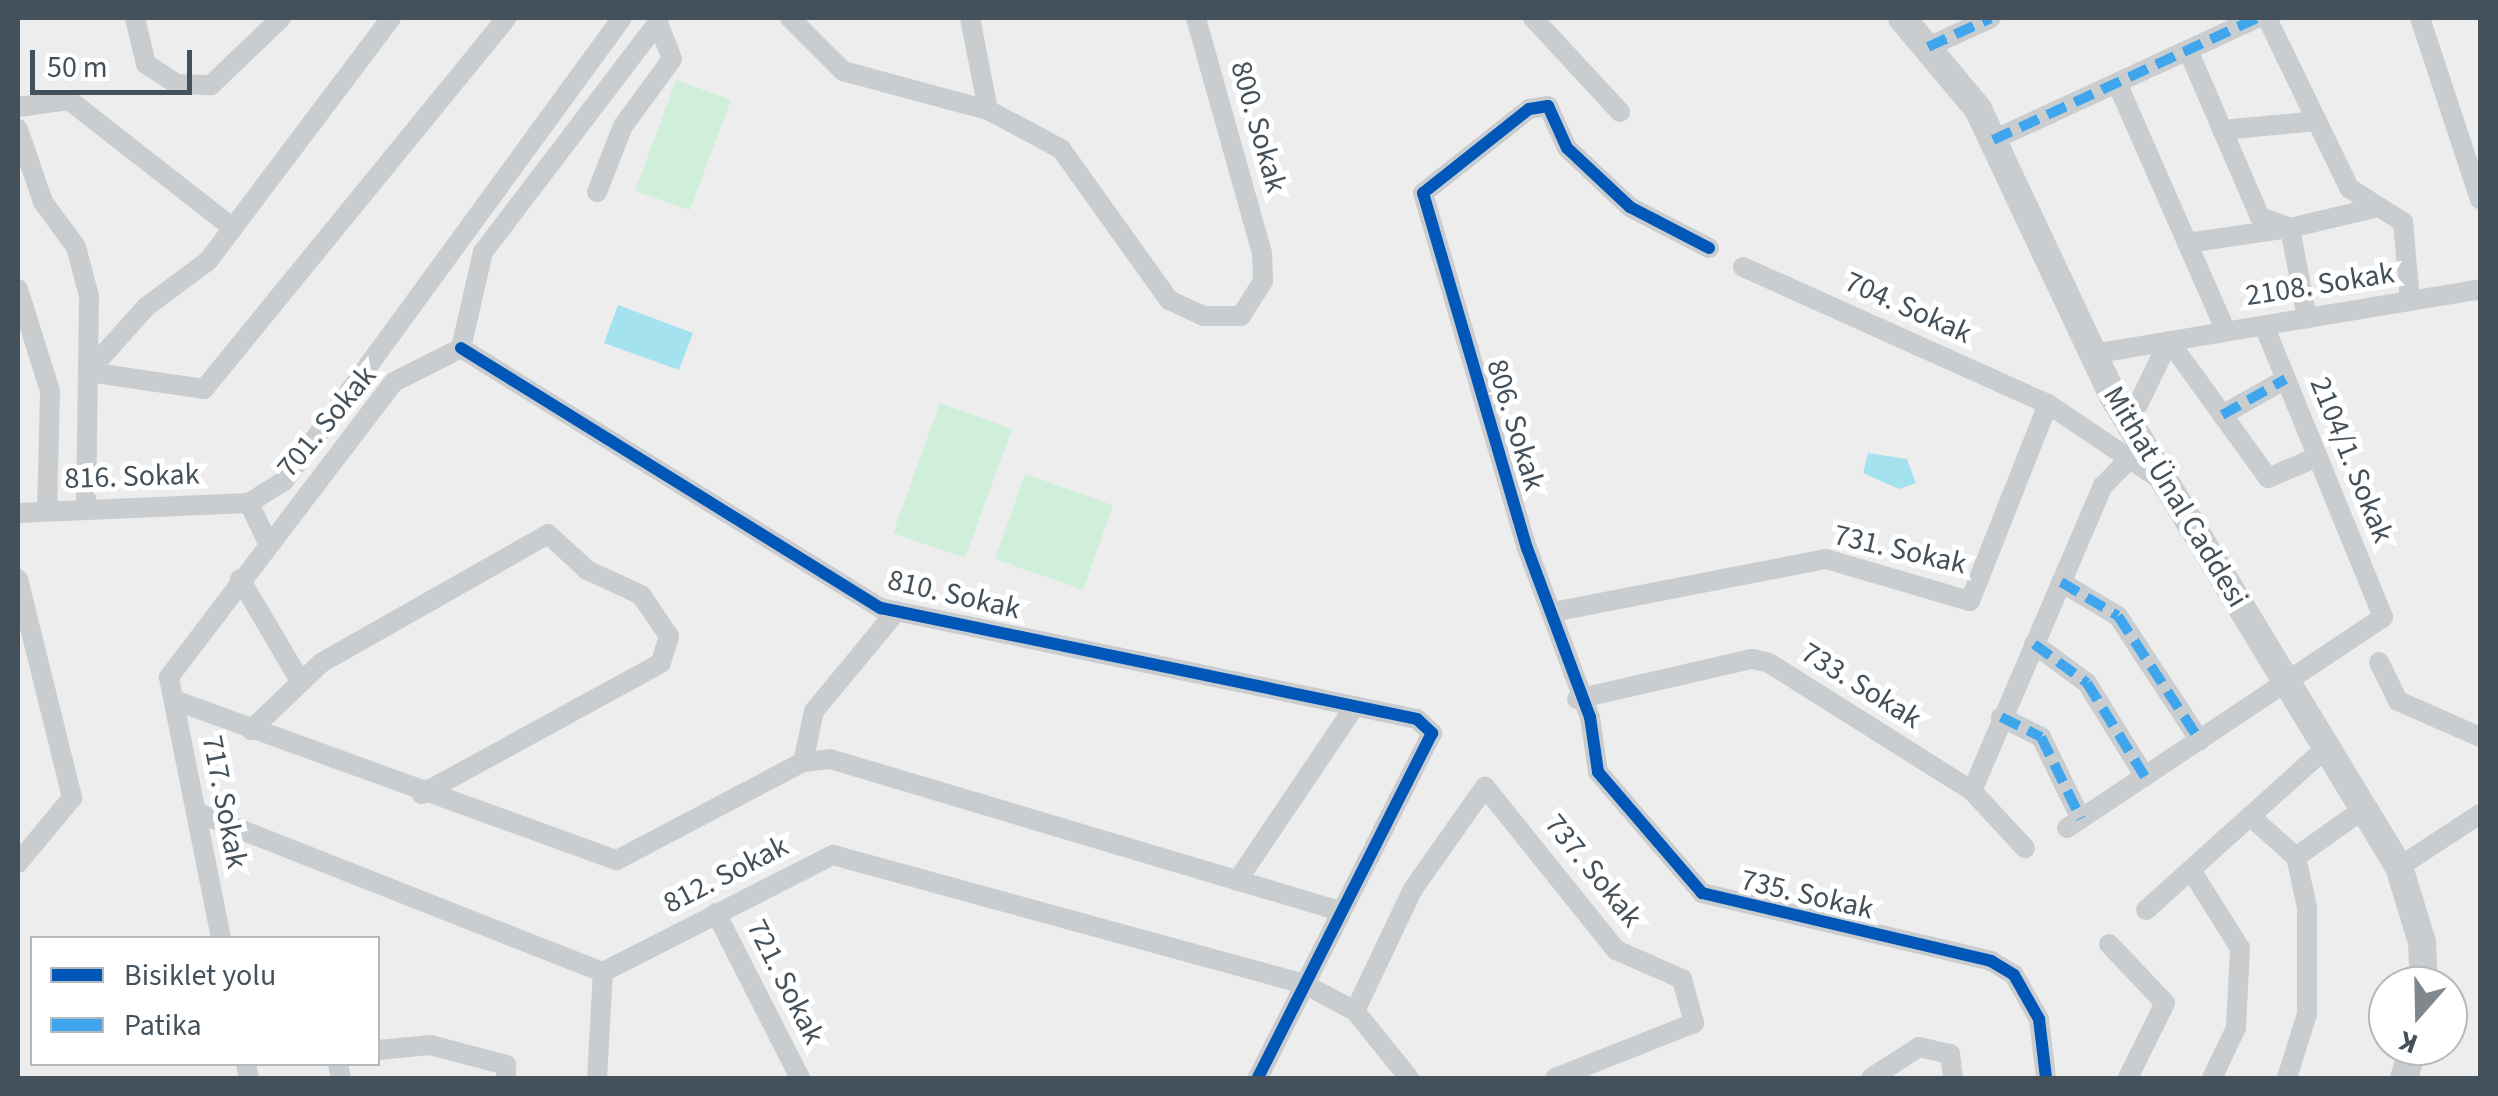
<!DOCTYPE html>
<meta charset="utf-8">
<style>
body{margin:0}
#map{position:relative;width:2498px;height:1096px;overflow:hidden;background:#eeeded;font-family:"Source Sans 3",sans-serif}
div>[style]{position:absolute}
.green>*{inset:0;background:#d0efda}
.water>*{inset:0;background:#a3e2ee}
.street>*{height:20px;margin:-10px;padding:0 10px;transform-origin:10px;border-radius:10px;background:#c9cdcf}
.secondary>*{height:28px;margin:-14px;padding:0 14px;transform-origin:14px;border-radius:14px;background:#c9cdd0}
.quiet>*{height:10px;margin-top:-5px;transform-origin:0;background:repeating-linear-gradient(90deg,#3fa5ed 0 20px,transparent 0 30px)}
.cycleway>*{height:12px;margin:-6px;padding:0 6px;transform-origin:6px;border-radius:6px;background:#0057b8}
span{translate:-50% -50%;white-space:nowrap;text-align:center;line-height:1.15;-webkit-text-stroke:10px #fff;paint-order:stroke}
.street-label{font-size:30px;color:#44515a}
.frame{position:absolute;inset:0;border:20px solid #44515a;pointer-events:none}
.legend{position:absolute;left:30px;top:936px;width:350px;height:130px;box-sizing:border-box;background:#fff;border:2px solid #b4b9bd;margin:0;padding:12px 18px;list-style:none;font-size:30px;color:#44515a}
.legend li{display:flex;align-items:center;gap:20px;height:50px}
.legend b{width:50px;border:2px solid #b4b9bd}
.north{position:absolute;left:2368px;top:966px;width:100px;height:100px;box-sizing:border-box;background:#fff;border:2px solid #b4b9bd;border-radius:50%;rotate:200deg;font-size:28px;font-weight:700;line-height:40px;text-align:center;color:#44515a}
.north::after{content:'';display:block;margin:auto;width:35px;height:45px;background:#80888d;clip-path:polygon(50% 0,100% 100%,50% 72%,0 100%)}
.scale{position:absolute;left:30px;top:50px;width:162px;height:45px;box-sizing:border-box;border:5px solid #44515a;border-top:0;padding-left:12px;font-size:30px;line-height:35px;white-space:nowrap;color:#44515a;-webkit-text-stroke:8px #fff;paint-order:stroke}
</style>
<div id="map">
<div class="green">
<i style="clip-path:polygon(676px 80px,731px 100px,690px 210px,635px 191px)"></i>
<i style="clip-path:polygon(940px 403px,1012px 429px,965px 558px,893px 533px)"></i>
<i style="clip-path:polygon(1025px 474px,1113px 505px,1083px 590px,995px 559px)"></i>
</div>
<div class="water">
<i style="clip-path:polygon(618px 305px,693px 333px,679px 370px,604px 343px)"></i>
<i style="clip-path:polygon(1868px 453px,1907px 459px,1916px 483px,1899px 489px,1863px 473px)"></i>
</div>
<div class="street">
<i style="left:135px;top:18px;width:47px;rotate:76.6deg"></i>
<i style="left:146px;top:64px;width:37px;rotate:33deg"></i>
<i style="left:177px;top:84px;width:34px;rotate:2deg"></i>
<i style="left:211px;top:85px;width:97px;rotate:-43.7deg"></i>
<i style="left:790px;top:18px;width:75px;rotate:45deg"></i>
<i style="left:843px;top:71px;width:150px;rotate:15.1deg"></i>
<i style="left:988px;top:110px;width:83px;rotate:28.1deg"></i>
<i style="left:1061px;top:149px;width:186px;rotate:54.4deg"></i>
<i style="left:1169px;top:300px;width:38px;rotate:25deg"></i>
<i style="left:1203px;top:316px;width:38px"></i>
<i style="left:1241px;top:316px;width:41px;rotate:-57.8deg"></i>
<i style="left:1263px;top:281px;width:28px;rotate:-92deg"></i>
<i style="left:1262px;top:253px;width:244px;rotate:-105.7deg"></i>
<i style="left:970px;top:18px;width:94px;rotate:78.9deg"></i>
<i style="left:1533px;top:18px;width:128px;rotate:47.2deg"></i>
<i style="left:2267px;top:18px;width:189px;rotate:64.2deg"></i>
<i style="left:2349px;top:188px;width:64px;rotate:32.2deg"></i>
<i style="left:2403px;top:222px;width:79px;rotate:84.9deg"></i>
<i style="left:2420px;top:18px;width:191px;rotate:71.7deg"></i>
<i style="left:1928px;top:47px;width:69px;rotate:-24.7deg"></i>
<i style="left:2188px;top:50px;width:182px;rotate:66.7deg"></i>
<i style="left:2260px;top:217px;width:32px;rotate:20deg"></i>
<i style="left:2290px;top:228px;width:91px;rotate:-13.3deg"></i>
<i style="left:2117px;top:83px;width:271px;rotate:66.3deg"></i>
<i style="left:18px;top:107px;width:51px;rotate:-7.8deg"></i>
<i style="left:69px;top:100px;width:208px;rotate:38deg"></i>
<i style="left:18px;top:129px;width:77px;rotate:71.1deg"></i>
<i style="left:43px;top:202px;width:56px;rotate:53.7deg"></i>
<i style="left:76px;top:247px;width:51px;rotate:75.1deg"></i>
<i style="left:89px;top:296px;width:209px;rotate:90.8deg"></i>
<i style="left:2222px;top:130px;width:95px;rotate:-5.4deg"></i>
<i style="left:1993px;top:140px;width:291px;rotate:-24.8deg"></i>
<i style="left:597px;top:192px;width:71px;rotate:-68.5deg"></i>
<i style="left:623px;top:126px;width:83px;rotate:-53.8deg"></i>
<i style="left:672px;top:59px;width:44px;rotate:-111.3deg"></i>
<i style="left:2187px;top:243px;width:104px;rotate:-8.3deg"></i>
<i style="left:2290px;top:228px;width:92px;rotate:79.3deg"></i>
<i style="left:1709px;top:248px;width:89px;rotate:-152.6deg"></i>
<i style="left:1630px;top:207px;width:86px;rotate:-136.9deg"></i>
<i style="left:1567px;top:148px;width:46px;rotate:-114.3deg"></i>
<i style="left:1548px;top:106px;width:19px;rotate:171deg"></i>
<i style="left:1529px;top:109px;width:135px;rotate:141.6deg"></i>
<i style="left:1423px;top:193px;width:370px;rotate:73.7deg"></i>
<i style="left:1527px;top:548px;width:180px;rotate:69.6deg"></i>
<i style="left:1590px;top:717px;width:56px;rotate:81.7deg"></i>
<i style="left:1598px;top:772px;width:160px;rotate:49.3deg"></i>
<i style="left:1702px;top:893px;width:297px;rotate:13.2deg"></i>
<i style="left:1991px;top:961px;width:27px;rotate:31deg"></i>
<i style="left:2014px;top:975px;width:51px;rotate:60.4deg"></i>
<i style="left:2039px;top:1019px;width:59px;rotate:83.2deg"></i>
<i style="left:1743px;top:267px;width:334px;rotate:24.2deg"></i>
<i style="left:2048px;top:404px;width:133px;rotate:33.9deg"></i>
<i style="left:18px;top:289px;width:107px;rotate:72.6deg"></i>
<i style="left:50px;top:391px;width:120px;rotate:91.4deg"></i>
<i style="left:2169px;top:341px;width:169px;rotate:54.1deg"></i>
<i style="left:2268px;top:478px;width:53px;rotate:-23.2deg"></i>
<i style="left:461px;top:348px;width:494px;rotate:31.8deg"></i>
<i style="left:881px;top:608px;width:547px;rotate:11.7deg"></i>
<i style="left:1417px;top:719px;width:21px;rotate:43deg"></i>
<i style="left:1432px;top:733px;width:386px;rotate:116.8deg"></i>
<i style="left:2093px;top:354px;width:392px;rotate:-9.5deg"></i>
<i style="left:88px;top:372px;width:117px;rotate:8.3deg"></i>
<i style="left:204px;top:389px;width:479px;rotate:-50.8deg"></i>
<i style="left:88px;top:372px;width:87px;rotate:-48.3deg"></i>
<i style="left:146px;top:307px;width:77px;rotate:-36.6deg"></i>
<i style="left:208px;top:261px;width:304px;rotate:-53deg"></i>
<i style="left:2222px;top:415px;width:73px;rotate:-29.4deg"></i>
<i style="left:2127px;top:427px;width:96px;rotate:-64deg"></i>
<i style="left:249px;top:503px;width:41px;rotate:-32.2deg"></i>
<i style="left:284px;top:481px;width:573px;rotate:-53.87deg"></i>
<i style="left:249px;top:503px;width:44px;rotate:64.6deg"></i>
<i style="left:18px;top:513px;width:231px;rotate:-2.5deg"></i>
<i style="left:18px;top:579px;width:226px;rotate:76.1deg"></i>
<i style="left:72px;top:798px;width:85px;rotate:129.7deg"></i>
<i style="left:240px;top:579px;width:120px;rotate:59.4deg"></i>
<i style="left:2061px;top:582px;width:66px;rotate:30.8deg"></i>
<i style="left:2118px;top:616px;width:149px;rotate:56.7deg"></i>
<i style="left:1553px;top:612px;width:278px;rotate:-11deg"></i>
<i style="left:1826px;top:559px;width:150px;rotate:16.3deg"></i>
<i style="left:1970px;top:601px;width:212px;rotate:-68.4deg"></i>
<i style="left:2034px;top:644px;width:66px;rotate:36.3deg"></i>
<i style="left:2087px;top:683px;width:110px;rotate:58.3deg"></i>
<i style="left:2379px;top:662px;width:43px;rotate:64deg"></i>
<i style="left:2398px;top:701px;width:90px;rotate:23.7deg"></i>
<i style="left:1577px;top:699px;width:180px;rotate:-12.9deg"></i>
<i style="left:1752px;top:659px;width:17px;rotate:13deg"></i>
<i style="left:1769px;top:663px;width:240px;rotate:32.2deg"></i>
<i style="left:1972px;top:791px;width:78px;rotate:47.1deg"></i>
<i style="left:174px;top:700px;width:471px;rotate:19.9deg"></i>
<i style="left:617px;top:860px;width:210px;rotate:-27.8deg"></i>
<i style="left:803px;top:762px;width:27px;rotate:-6deg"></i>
<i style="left:830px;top:759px;width:532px;rotate:16.6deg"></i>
<i style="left:2001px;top:717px;width:45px;rotate:26.6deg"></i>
<i style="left:2041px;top:737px;width:91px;rotate:64deg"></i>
<i style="left:251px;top:730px;width:97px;rotate:-43.7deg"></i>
<i style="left:321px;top:663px;width:261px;rotate:-29.6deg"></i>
<i style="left:548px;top:534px;width:53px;rotate:42.7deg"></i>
<i style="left:587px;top:570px;width:60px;rotate:24.8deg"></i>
<i style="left:641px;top:595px;width:50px;rotate:55.7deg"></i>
<i style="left:669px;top:636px;width:28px;rotate:107deg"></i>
<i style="left:661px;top:663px;width:273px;rotate:151.3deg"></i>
<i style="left:803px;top:762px;width:52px;rotate:-77.8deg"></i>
<i style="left:814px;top:711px;width:129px;rotate:-50.4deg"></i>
<i style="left:1972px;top:791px;width:332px;rotate:-66.8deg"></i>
<i style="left:2103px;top:486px;width:39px;rotate:-46deg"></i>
<i style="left:196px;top:812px;width:437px;rotate:21.5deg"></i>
<i style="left:603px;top:972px;width:258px;rotate:-27deg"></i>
<i style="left:833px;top:855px;width:486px;rotate:15.3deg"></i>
<i style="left:1302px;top:983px;width:60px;rotate:27.8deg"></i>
<i style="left:1355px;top:1011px;width:86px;rotate:51.1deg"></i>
<i style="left:2250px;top:816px;width:62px;rotate:41.7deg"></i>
<i style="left:2296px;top:857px;width:51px;rotate:77.6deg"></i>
<i style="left:2307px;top:907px;width:107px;rotate:90deg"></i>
<i style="left:2307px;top:1014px;width:67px;rotate:107.4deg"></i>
<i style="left:2067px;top:828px;width:380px;rotate:-33.7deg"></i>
<i style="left:2383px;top:617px;width:315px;rotate:-112.2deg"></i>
<i style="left:2296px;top:857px;width:85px;rotate:-35.4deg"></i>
<i style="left:2399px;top:867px;width:97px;rotate:-33.2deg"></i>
<i style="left:2191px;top:870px;width:92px;rotate:57.9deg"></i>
<i style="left:2240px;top:948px;width:80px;rotate:92.9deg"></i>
<i style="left:2236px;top:1028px;width:55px;rotate:115.6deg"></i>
<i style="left:1237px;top:881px;width:211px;rotate:-56deg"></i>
<i style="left:2146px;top:910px;width:244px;rotate:-42deg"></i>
<i style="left:716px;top:913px;width:185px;rotate:63deg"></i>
<i style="left:221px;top:938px;width:266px;rotate:-101.3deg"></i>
<i style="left:169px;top:677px;width:371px;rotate:-52.7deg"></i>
<i style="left:394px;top:382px;width:75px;rotate:-26.9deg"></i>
<i style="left:461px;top:348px;width:98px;rotate:-77.1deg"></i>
<i style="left:483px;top:252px;width:290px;rotate:-52.7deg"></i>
<i style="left:2109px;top:944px;width:81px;rotate:46.5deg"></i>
<i style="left:2165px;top:1003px;width:84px;rotate:116.3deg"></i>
<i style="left:1355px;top:1011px;width:135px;rotate:-64.6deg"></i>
<i style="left:1413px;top:889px;width:125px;rotate:-54.8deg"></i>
<i style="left:1485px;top:787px;width:209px;rotate:51.2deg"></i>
<i style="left:1616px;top:950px;width:72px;rotate:23.7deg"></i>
<i style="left:1682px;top:979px;width:46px;rotate:74.7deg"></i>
<i style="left:1694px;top:1023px;width:149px;rotate:158.4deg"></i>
<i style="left:378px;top:1050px;width:52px;rotate:-5.5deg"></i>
<i style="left:430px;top:1045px;width:79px;rotate:14.7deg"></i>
<i style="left:506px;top:1065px;width:13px;rotate:90deg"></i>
<i style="left:246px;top:1064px;width:14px;rotate:78deg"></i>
<i style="left:338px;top:1064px;width:14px;rotate:78deg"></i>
<i style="left:597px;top:1078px;width:106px;rotate:-86.8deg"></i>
<i style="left:1871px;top:1078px;width:57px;rotate:-32.9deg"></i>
<i style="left:1919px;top:1047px;width:32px;rotate:13deg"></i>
<i style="left:1950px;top:1054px;width:24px;rotate:83deg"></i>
</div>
<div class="secondary">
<i style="left:1902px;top:18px;width:119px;rotate:50.1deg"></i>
<i style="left:1978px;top:109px;width:317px;rotate:64.8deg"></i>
<i style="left:2113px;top:396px;width:551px;rotate:58.73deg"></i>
<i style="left:2399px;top:867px;width:78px;rotate:73deg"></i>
<i style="left:2422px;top:942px;width:44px;rotate:87.4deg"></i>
<i style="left:2404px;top:1078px;width:34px;rotate:-73deg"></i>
</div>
<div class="quiet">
<i style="left:1928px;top:47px;width:69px;rotate:-24.7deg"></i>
<i style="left:1993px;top:140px;width:291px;rotate:-24.8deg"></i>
<i style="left:2222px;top:415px;width:73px;rotate:-29.4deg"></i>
<i style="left:2061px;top:582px;width:66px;rotate:30.8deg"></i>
<i style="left:2118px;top:616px;width:149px;rotate:56.7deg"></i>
<i style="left:2034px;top:644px;width:66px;rotate:36.3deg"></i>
<i style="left:2087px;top:683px;width:110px;rotate:58.3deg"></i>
<i style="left:2001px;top:717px;width:45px;rotate:26.6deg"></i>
<i style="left:2041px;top:737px;width:91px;rotate:64deg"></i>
</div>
<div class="cycleway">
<i style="left:1709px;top:248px;width:89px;rotate:-152.6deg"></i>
<i style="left:1630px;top:207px;width:86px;rotate:-136.9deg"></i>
<i style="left:1567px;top:148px;width:46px;rotate:-114.3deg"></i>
<i style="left:1548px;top:106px;width:19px;rotate:171deg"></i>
<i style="left:1529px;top:109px;width:135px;rotate:141.6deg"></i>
<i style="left:1423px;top:193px;width:370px;rotate:73.7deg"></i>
<i style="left:1527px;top:548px;width:180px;rotate:69.6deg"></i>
<i style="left:1590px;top:717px;width:56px;rotate:81.7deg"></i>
<i style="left:1598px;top:772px;width:160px;rotate:49.3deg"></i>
<i style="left:1702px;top:893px;width:297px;rotate:13.2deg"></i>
<i style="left:1991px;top:961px;width:27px;rotate:31deg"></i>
<i style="left:2014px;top:975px;width:51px;rotate:60.4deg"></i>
<i style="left:2039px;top:1019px;width:59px;rotate:83.2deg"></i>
<i style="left:461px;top:348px;width:494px;rotate:31.8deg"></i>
<i style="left:881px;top:608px;width:547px;rotate:11.7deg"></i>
<i style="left:1417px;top:719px;width:21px;rotate:43deg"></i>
<i style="left:1432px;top:733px;width:386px;rotate:116.8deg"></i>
</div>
<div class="street-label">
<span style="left:1258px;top:127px;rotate:74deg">800. Sokak</span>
<span style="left:2320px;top:285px;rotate:-9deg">2108. Sokak</span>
<span style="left:1908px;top:308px;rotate:24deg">704. Sokak</span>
<span style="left:327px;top:422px;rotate:-50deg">701. Sokak</span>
<span style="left:1515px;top:425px;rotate:73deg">806. Sokak</span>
<span style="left:2351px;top:460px;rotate:68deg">2104/1. Sokak</span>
<span style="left:132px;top:477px;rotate:-2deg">816. Sokak</span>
<span style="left:2175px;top:497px;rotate:59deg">Mithat Ünal Caddesi</span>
<span style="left:1900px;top:550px;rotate:13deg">731. Sokak</span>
<span style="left:954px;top:595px;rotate:13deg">810. Sokak</span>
<span style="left:1861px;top:686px;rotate:32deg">733. Sokak</span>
<span style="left:224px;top:802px;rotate:79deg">717. Sokak</span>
<span style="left:1593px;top:871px;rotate:51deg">737. Sokak</span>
<span style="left:726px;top:875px;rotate:-27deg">812. Sokak</span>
<span style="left:1807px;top:895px;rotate:13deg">735. Sokak</span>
<span style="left:785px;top:982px;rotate:63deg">721. Sokak</span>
</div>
<div class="frame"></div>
<ul class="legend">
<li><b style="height:12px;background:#0057b8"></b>Bisiklet yolu</li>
<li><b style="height:12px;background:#3fa5ed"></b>Patika</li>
</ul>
<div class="north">K</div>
<div class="scale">50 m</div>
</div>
